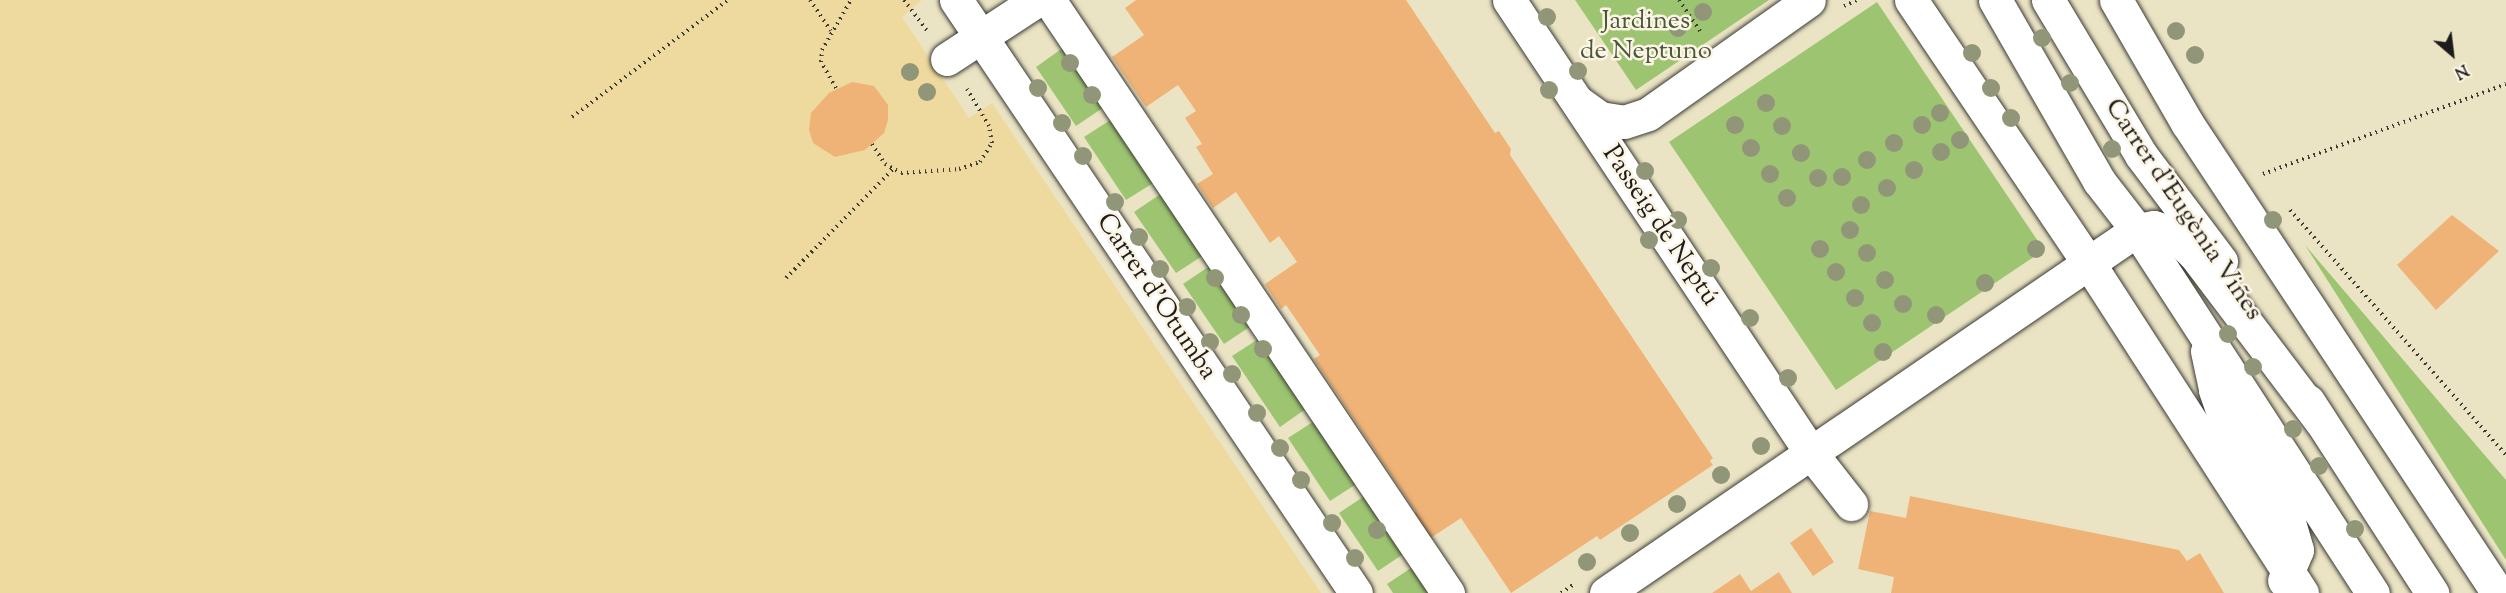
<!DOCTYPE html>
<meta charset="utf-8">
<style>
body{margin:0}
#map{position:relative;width:2506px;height:593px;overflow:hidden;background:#ebe4c4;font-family:"Sorts Mill Goudy",serif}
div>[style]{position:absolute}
.green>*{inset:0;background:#9dc571}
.sand>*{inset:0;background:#eeda9e}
.building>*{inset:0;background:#f0b377}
.path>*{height:4px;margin-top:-2px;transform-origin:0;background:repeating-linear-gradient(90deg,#3b3a35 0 1.5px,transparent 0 6px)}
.roads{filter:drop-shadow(0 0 2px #3b3a35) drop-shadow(0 0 2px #3b3a35)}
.minor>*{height:33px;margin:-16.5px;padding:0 16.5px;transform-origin:16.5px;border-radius:16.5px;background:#fff}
.trees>*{width:18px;height:18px;margin:-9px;border-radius:50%;background:#929678}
span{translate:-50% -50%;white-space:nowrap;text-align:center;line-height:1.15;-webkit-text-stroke:5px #fcf5e5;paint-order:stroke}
.park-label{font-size:26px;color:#49573a}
.street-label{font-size:26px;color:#1c1c1c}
.north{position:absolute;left:2422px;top:24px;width:60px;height:60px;-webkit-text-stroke:4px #fcf5e5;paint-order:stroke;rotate:152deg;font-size:16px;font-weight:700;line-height:24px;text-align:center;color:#1c1c1c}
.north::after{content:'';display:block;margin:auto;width:21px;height:27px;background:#1c1c1c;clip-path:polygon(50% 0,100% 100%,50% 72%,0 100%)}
</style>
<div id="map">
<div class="green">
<i style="clip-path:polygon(1575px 0,1769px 0,1636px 90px)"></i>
<i style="clip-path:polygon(1877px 2px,2044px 250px,1836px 390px,1669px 142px)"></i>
<i style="clip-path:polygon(1067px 45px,1107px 105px,1076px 126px,1036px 67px)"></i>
<i style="clip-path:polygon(1115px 117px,1158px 180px,1126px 200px,1084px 137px)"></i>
<i style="clip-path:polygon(1165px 191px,1207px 253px,1176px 273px,1134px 212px)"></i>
<i style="clip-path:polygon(2305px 245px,2506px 480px,2506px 560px,2340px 300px)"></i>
<i style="clip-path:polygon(1214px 263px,1254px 324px,1224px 344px,1183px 284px)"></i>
<i style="clip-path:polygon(1263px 336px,1310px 406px,1280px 427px,1232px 356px)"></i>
<i style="clip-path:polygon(1319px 418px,1361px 481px,1330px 501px,1288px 438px)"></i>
<i style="clip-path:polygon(1369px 493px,1408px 551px,1378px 571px,1339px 513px)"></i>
<i style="clip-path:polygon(1417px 564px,1436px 593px,1393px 593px,1387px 584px)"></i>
</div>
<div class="sand">
<i style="clip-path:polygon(0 0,922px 0,902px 17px,969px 118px,992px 103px,1321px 593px,0 593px)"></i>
</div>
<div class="building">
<i style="clip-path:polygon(1136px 0,1406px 0,1495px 133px,1499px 131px,1511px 149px,1510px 155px,1713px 458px,1710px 461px,1713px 465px,1600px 540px,1597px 536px,1511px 593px,1461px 518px,1420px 545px,1404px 521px,1416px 512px,1314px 359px,1320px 355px,1286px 305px,1281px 309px,1265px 284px,1297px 262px,1279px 236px,1270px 243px,1236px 192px,1213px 208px,1197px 184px,1213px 174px,1196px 147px,1202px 144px,1185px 118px,1196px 111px,1178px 85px,1146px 107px,1112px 57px,1144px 35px,1125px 8px)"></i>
<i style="clip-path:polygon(852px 82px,874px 86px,888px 105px,888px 120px,884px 133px,865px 150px,835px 157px,813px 143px,809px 130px,811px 113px,829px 93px)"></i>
<i style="clip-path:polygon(2452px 215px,2499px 251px,2436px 310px,2397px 265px)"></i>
<i style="clip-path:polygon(1910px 496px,2179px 550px,2187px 561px,2200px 553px,2224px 593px,1891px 593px,1894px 577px,1858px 569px,1870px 511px,1906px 518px)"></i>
<i style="clip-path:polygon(1811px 528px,1834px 562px,1813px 576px,1790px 543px)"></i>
<i style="clip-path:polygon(1779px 572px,1792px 593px,1712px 593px,1740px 574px,1751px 591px)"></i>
</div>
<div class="path">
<i style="left:810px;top:0;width:37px;rotate:56deg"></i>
<i style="left:904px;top:0;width:38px;rotate:53deg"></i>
<i style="left:1679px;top:0;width:41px;rotate:55.9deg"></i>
<i style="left:1844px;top:6px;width:14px;rotate:-25deg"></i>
<i style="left:836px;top:88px;width:30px;rotate:-120deg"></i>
<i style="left:821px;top:62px;width:12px;rotate:-85deg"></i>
<i style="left:822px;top:50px;width:58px;rotate:-59.9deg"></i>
<i style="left:572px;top:117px;width:195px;rotate:-36.9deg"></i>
<i style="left:872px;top:144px;width:24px;rotate:57deg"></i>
<i style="left:885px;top:164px;width:18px;rotate:29deg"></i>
<i style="left:901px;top:173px;width:58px;rotate:-3.9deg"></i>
<i style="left:959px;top:169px;width:22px;rotate:-18deg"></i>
<i style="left:980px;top:162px;width:22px;rotate:-58deg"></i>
<i style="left:992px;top:143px;width:17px;rotate:-100deg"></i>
<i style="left:989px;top:126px;width:43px;rotate:-120.7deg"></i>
<i style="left:2263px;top:174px;width:259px;rotate:-20.3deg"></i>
<i style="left:2290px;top:210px;width:327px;rotate:48.6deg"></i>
<i style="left:786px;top:278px;width:153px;rotate:-45.5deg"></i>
<i style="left:1561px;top:593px;width:14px;rotate:-34deg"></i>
</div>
<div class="roads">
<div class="minor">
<i style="left:956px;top:0;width:715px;rotate:56deg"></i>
<i style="left:1049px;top:0;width:715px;rotate:56.07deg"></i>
<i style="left:1509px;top:0;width:544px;rotate:56.31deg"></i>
<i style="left:1811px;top:453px;width:65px;rotate:51.9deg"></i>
<i style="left:1911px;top:0;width:316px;rotate:56deg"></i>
<i style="left:2088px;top:262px;width:394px;rotate:57.1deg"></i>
<i style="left:1995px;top:0;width:209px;rotate:60.1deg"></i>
<i style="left:2099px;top:181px;width:62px;rotate:52.2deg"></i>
<i style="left:2137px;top:230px;width:433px;rotate:57deg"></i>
<i style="left:2048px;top:0;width:181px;rotate:59deg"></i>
<i style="left:2141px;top:155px;width:133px;rotate:53deg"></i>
<i style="left:2116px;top:0;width:142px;rotate:60deg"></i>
<i style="left:2187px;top:123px;width:564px;rotate:56.51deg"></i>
<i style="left:947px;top:59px;width:108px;rotate:-33.2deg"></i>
<i style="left:1578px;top:102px;width:27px;rotate:36deg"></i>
<i style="left:1600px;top:118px;width:24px;rotate:9deg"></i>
<i style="left:1624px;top:122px;width:25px;rotate:-18deg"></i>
<i style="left:1648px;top:114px;width:197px;rotate:-35.3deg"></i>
<i style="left:2207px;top:351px;width:40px;rotate:78deg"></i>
<i style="left:2215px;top:390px;width:40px;rotate:71.1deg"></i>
<i style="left:2228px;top:428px;width:112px;rotate:57deg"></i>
<i style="left:2289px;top:522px;width:29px;rotate:74deg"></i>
<i style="left:2297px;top:550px;width:33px;rotate:113deg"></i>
<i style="left:2308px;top:401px;width:229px;rotate:57.1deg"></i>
<i style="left:1606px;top:593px;width:643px;rotate:-34.36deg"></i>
<i style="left:2137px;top:230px;width:17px;rotate:-10deg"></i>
<i style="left:2154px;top:227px;width:21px;rotate:19deg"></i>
<i style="left:2174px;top:234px;width:30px;rotate:45deg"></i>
<i style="left:2195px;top:255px;width:207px;rotate:52.9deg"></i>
</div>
</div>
<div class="trees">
<i style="left:1703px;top:12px"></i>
<i style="left:1547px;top:17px"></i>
<i style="left:1678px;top:28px"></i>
<i style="left:2176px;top:31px"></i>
<i style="left:2042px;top:38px"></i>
<i style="left:1972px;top:53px"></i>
<i style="left:2195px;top:55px"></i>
<i style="left:1070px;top:63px"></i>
<i style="left:1578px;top:71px"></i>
<i style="left:910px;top:72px"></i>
<i style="left:2070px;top:83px"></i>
<i style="left:1038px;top:88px"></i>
<i style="left:1991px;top:88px"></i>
<i style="left:1549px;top:90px"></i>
<i style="left:927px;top:92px"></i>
<i style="left:1092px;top:95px"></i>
<i style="left:1766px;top:103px"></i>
<i style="left:1940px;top:113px"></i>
<i style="left:2011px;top:118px"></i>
<i style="left:1062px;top:123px"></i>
<i style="left:1735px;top:125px"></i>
<i style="left:1922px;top:125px"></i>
<i style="left:1782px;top:126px"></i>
<i style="left:1960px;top:140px"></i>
<i style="left:1894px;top:143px"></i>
<i style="left:1751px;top:148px"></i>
<i style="left:2112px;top:149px"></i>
<i style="left:1941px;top:152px"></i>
<i style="left:1801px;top:153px"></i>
<i style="left:1083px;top:156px"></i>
<i style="left:1867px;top:160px"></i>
<i style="left:1914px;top:170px"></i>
<i style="left:1645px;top:171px"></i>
<i style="left:1770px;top:174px"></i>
<i style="left:1842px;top:177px"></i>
<i style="left:1818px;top:178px"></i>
<i style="left:1887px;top:188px"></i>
<i style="left:1787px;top:198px"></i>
<i style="left:1115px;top:202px"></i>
<i style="left:1861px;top:205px"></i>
<i style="left:1678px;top:220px"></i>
<i style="left:2273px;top:220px"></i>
<i style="left:1850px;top:230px"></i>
<i style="left:1139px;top:237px"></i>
<i style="left:1649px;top:240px"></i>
<i style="left:1820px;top:249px"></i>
<i style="left:2036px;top:249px"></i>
<i style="left:1867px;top:253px"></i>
<i style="left:1711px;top:268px"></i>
<i style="left:1160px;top:269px"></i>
<i style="left:1836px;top:272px"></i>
<i style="left:1215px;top:278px"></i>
<i style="left:1885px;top:280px"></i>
<i style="left:1985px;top:283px"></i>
<i style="left:1855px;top:298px"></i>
<i style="left:1903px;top:304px"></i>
<i style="left:1187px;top:307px"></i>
<i style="left:1241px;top:315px"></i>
<i style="left:1936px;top:315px"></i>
<i style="left:1750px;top:318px"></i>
<i style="left:1872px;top:323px"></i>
<i style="left:2228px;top:334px"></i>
<i style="left:1210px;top:342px"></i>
<i style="left:1263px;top:349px"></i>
<i style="left:1883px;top:352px"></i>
<i style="left:2253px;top:367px"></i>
<i style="left:1232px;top:374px"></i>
<i style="left:1788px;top:378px"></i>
<i style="left:1257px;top:413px"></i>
<i style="left:2293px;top:429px"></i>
<i style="left:1761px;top:446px"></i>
<i style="left:1280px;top:448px"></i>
<i style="left:2319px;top:466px"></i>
<i style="left:1721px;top:475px"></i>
<i style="left:1301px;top:480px"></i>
<i style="left:1677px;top:504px"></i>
<i style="left:1332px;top:523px"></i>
<i style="left:2355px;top:529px"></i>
<i style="left:1377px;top:530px"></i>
<i style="left:1630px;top:533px"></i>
<i style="left:1355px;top:558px"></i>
<i style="left:1587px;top:562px"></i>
</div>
<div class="park-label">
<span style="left:1646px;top:37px">Jardines<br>de Neptuno</span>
</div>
<div class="street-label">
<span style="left:2183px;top:210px;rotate:56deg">Carrer d'Eugènia Viñes</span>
<span style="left:1660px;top:226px;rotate:56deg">Passeig de Neptú</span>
<span style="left:1156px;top:297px;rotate:56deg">Carrer d'Otumba</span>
</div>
<div class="north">N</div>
</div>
